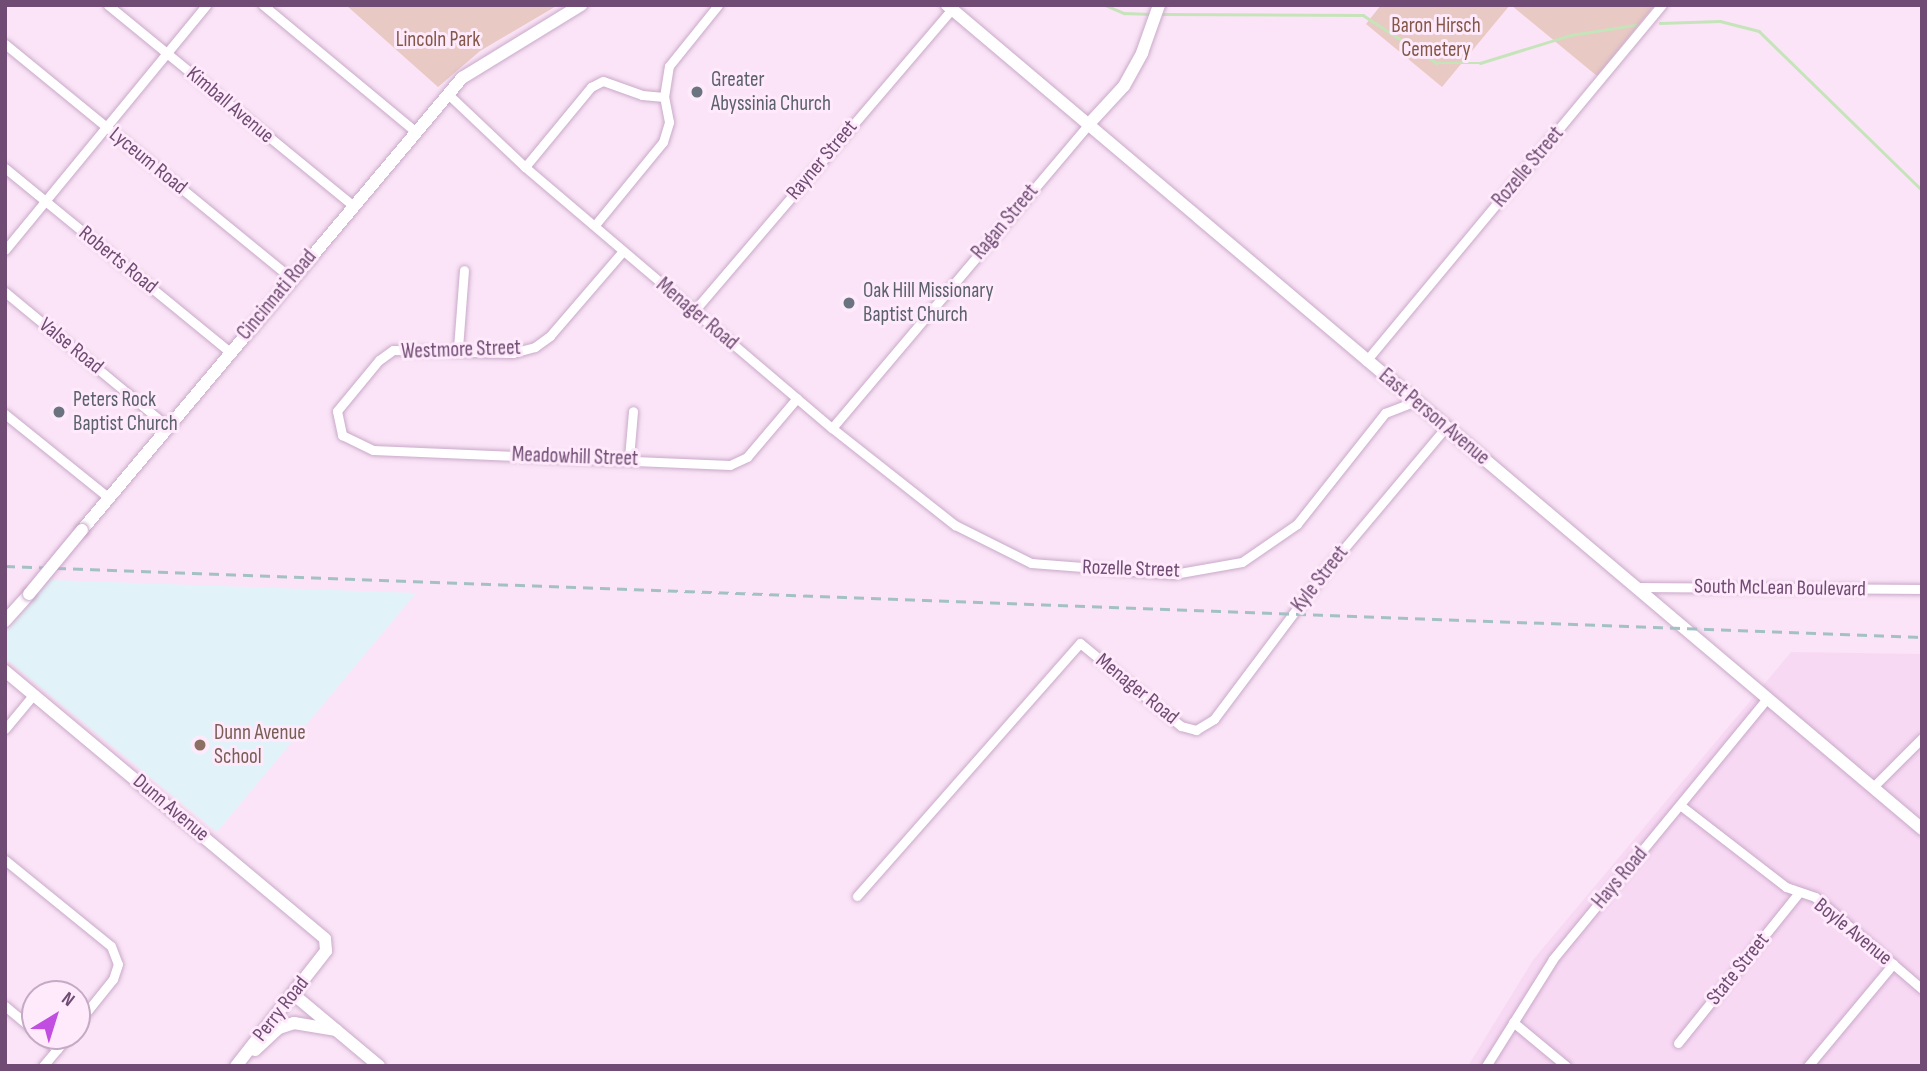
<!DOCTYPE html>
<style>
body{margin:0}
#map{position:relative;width:1927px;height:1071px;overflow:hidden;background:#fbe4f7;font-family:"Sofia Sans Condensed",sans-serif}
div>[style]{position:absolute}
.residential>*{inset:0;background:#f8d9f4}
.education>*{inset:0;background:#e1f3f8}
.green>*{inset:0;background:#e8c9c3}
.stream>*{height:2.5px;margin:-1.25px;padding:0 1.25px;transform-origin:1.25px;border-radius:1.25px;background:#c6e4ba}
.roads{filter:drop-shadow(0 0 2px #c9a9c9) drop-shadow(0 0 2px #c9a9c9)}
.street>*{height:9px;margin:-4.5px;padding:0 4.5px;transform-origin:4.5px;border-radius:4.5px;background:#fff}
.secondary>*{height:12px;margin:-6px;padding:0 6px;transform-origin:6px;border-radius:6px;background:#fff}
.rail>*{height:2.5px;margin-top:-1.25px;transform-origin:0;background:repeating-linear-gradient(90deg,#a3c1c4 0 10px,transparent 0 17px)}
.bridges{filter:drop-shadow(0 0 2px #c7a2c7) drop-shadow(0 0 2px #c7a2c7)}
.secondary-bridge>*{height:12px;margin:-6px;padding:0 6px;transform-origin:6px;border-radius:6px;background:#fff}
.dots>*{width:19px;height:19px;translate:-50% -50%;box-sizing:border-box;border:4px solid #feeafb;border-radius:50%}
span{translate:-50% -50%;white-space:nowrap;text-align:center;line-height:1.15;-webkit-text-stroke:6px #feeafb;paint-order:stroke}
.park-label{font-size:21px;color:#845849}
.worship-label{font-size:21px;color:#5b616d}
.left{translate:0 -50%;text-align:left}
.street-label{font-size:21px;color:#704b73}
.education-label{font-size:21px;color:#785e54}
.frame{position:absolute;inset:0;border:7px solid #704b73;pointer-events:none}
.north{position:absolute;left:21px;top:980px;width:70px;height:70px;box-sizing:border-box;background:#feeafb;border:2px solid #c5aac5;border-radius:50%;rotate:38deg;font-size:19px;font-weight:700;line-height:28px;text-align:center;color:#704b73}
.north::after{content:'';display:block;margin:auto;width:24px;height:32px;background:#c14ee1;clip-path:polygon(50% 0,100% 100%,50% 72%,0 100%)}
</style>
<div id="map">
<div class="residential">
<i style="clip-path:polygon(1791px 652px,1922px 654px,1922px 1066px,1468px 1066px,1533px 960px)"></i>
</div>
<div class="education">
<i style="clip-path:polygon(50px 580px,416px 593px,217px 832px,5px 658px,5px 633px)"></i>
</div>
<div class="green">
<i style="clip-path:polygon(346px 5px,558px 5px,480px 51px,438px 87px)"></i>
<i style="clip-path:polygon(1381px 5px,1510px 5px,1442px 87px,1366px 24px)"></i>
<i style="clip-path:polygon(1511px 5px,1655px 5px,1597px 76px)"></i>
</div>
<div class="stream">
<i style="left:1105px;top:5px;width:21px;rotate:23deg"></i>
<i style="left:1124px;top:13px;width:27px;rotate:2deg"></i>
<i style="left:1161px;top:14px;width:202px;rotate:0.3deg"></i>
<i style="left:1363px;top:15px;width:88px;rotate:33deg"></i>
<i style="left:1437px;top:63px;width:43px"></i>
<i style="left:1480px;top:63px;width:95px;rotate:-17.1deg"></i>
<i style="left:1571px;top:35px;width:65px;rotate:-8.9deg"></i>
<i style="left:1660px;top:23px;width:60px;rotate:-1.9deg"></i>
<i style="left:1720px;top:21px;width:40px;rotate:14.4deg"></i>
<i style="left:1759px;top:31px;width:228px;rotate:44.3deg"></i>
</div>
<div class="roads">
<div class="street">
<i style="left:108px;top:5px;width:315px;rotate:39.3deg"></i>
<i style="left:263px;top:5px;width:197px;rotate:39.7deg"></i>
<i style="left:5px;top:44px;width:370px;rotate:39.3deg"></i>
<i style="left:448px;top:94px;width:106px;rotate:43.5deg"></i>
<i style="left:525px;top:167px;width:403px;rotate:40.4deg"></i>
<i style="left:832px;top:428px;width:157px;rotate:38.3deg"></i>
<i style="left:955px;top:525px;width:85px;rotate:26.6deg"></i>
<i style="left:1031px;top:563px;width:143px;rotate:4.4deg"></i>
<i style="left:1174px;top:574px;width:69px;rotate:-10deg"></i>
<i style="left:1242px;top:562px;width:67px;rotate:-34.6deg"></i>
<i style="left:1297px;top:524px;width:142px;rotate:-51.6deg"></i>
<i style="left:1385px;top:413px;width:33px;rotate:-21deg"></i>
<i style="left:525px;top:167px;width:104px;rotate:-50.5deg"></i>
<i style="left:591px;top:87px;width:13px;rotate:-27deg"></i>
<i style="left:603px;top:81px;width:41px;rotate:19.7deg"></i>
<i style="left:642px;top:95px;width:22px;rotate:5deg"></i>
<i style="left:5px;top:168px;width:291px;rotate:39.3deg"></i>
<i style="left:595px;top:225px;width:107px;rotate:-50.7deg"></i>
<i style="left:663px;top:142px;width:21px;rotate:-73deg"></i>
<i style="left:669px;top:122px;width:25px;rotate:-101deg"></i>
<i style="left:664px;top:97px;width:31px;rotate:-81deg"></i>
<i style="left:669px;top:66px;width:78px;rotate:-51.2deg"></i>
<i style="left:5px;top:250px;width:317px;rotate:-50.6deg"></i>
<i style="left:623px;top:251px;width:112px;rotate:130.7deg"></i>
<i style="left:550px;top:336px;width:19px;rotate:144deg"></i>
<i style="left:535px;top:347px;width:23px;rotate:165deg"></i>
<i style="left:513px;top:353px;width:120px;rotate:-178.6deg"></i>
<i style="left:393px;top:350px;width:17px;rotate:144deg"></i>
<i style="left:379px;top:360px;width:66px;rotate:129.5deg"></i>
<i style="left:337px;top:411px;width:25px;rotate:78deg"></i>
<i style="left:342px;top:435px;width:34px;rotate:26deg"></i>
<i style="left:373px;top:450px;width:357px;rotate:2.4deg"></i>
<i style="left:730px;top:465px;width:19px;rotate:-25deg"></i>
<i style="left:747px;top:457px;width:77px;rotate:-49.7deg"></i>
<i style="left:5px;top:292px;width:212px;rotate:39.6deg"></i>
<i style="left:694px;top:311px;width:396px;rotate:-49.5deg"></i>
<i style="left:458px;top:348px;width:78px;rotate:-85.6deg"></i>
<i style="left:1366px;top:361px;width:463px;rotate:-50.3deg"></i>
<i style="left:5px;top:414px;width:132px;rotate:38.9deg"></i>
<i style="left:832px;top:428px;width:397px;rotate:-49.8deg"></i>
<i style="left:629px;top:458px;width:47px;rotate:-85.1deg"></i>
<i style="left:1638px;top:587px;width:284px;rotate:0.4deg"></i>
<i style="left:5px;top:729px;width:45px;rotate:-50.4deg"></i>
<i style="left:1873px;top:787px;width:69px;rotate:-45deg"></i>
<i style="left:1680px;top:805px;width:134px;rotate:37.7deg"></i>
<i style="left:1786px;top:887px;width:31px;rotate:19deg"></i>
<i style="left:1815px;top:897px;width:141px;rotate:40.7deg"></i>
<i style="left:5px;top:860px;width:136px;rotate:39.1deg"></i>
<i style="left:111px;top:946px;width:19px;rotate:69deg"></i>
<i style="left:118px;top:964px;width:16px;rotate:108deg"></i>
<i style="left:113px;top:979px;width:58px;rotate:128.7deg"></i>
<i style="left:857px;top:896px;width:337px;rotate:-48.6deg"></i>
<i style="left:1080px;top:643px;width:131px;rotate:39.4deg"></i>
<i style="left:1181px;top:726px;width:16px;rotate:15deg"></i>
<i style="left:1196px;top:730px;width:21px;rotate:-31deg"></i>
<i style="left:1214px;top:719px;width:186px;rotate:-53.1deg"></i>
<i style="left:1326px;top:570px;width:185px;rotate:-50deg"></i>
<i style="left:5px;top:1006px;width:39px;rotate:40deg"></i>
<i style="left:1513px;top:1022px;width:69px;rotate:39.7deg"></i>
<i style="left:41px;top:1036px;width:21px;rotate:39deg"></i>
<i style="left:1678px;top:1043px;width:191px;rotate:-51.2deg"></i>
<i style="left:43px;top:1066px;width:39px;rotate:-50deg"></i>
<i style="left:1486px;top:1066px;width:126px;rotate:-57.9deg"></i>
<i style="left:1553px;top:959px;width:335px;rotate:-50.6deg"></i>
<i style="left:1808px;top:1066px;width:133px;rotate:-50.2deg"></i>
</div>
<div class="secondary">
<i style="left:947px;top:5px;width:1277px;rotate:40.2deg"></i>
<i style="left:1088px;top:125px;width:53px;rotate:-47.3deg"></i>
<i style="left:1124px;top:86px;width:38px;rotate:-61deg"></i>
<i style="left:1142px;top:53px;width:51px;rotate:-70.5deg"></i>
<i style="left:82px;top:530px;width:591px;rotate:-49.95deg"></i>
<i style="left:462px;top:78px;width:140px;rotate:-31.5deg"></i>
<i style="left:5px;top:621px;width:36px;rotate:-48deg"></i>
<i style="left:5px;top:671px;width:417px;rotate:39.9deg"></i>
<i style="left:325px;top:939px;width:12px;rotate:85deg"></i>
<i style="left:326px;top:951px;width:146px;rotate:128deg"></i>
<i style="left:293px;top:994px;width:112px;rotate:39.9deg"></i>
<i style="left:255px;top:1050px;width:33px;rotate:-43deg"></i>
<i style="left:279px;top:1028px;width:16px;rotate:-18deg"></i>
<i style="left:294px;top:1023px;width:43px;rotate:9.5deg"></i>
</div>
</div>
<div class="rail">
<i style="left:5px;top:566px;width:1918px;rotate:2.12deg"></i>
</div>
<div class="bridges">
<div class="secondary-bridge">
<i style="left:29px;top:594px;width:83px;rotate:-50.4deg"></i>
</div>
</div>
<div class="dots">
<i style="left:697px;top:92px;background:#6b7280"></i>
<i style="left:849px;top:303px;background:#6b7280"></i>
<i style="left:59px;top:412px;background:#6b7280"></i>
<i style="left:200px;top:745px;background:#8d6e63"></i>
</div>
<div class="park-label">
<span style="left:1436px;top:38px">Baron Hirsch<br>Cemetery</span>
<span style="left:438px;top:40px">Lincoln Park</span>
</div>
<div class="worship-label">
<span class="left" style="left:711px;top:92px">Greater<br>Abyssinia Church</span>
<span class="left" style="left:863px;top:303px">Oak Hill Missionary<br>Baptist Church</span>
<span class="left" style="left:73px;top:412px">Peters Rock<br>Baptist Church</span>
</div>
<div class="street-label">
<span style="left:230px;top:105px;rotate:40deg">Kimball Avenue</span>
<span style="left:822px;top:160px;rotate:-50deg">Rayner Street</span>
<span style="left:148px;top:161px;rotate:39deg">Lyceum Road</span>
<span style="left:1528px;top:167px;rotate:-50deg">Rozelle Street</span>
<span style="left:1005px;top:222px;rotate:-50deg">Ragan Street</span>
<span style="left:118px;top:260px;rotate:39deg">Roberts Road</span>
<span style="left:277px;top:295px;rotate:-50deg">Cincinnati Road</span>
<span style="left:697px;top:314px;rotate:40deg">Menager Road</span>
<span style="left:71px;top:346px;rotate:39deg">Valse Road</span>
<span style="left:461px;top:350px;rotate:-2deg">Westmore Street</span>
<span style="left:1434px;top:417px;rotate:40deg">East Person Avenue</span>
<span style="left:575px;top:457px;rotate:2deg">Meadowhill Street</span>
<span style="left:1131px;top:569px;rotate:2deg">Rozelle Street</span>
<span style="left:1320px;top:579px;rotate:-52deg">Kyle Street</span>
<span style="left:1780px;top:588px;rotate:1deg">South McLean Boulevard</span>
<span style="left:1137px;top:689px;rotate:39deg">Menager Road</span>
<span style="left:171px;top:808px;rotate:40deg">Dunn Avenue</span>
<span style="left:1620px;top:878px;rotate:-50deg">Hays Road</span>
<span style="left:1853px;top:932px;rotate:39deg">Boyle Avenue</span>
<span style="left:1738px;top:969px;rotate:-51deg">State Street</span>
<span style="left:281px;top:1009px;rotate:-52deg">Perry Road</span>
</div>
<div class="education-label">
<span class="left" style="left:214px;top:745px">Dunn Avenue<br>School</span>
</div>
<div class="frame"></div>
<div class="north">N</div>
</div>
